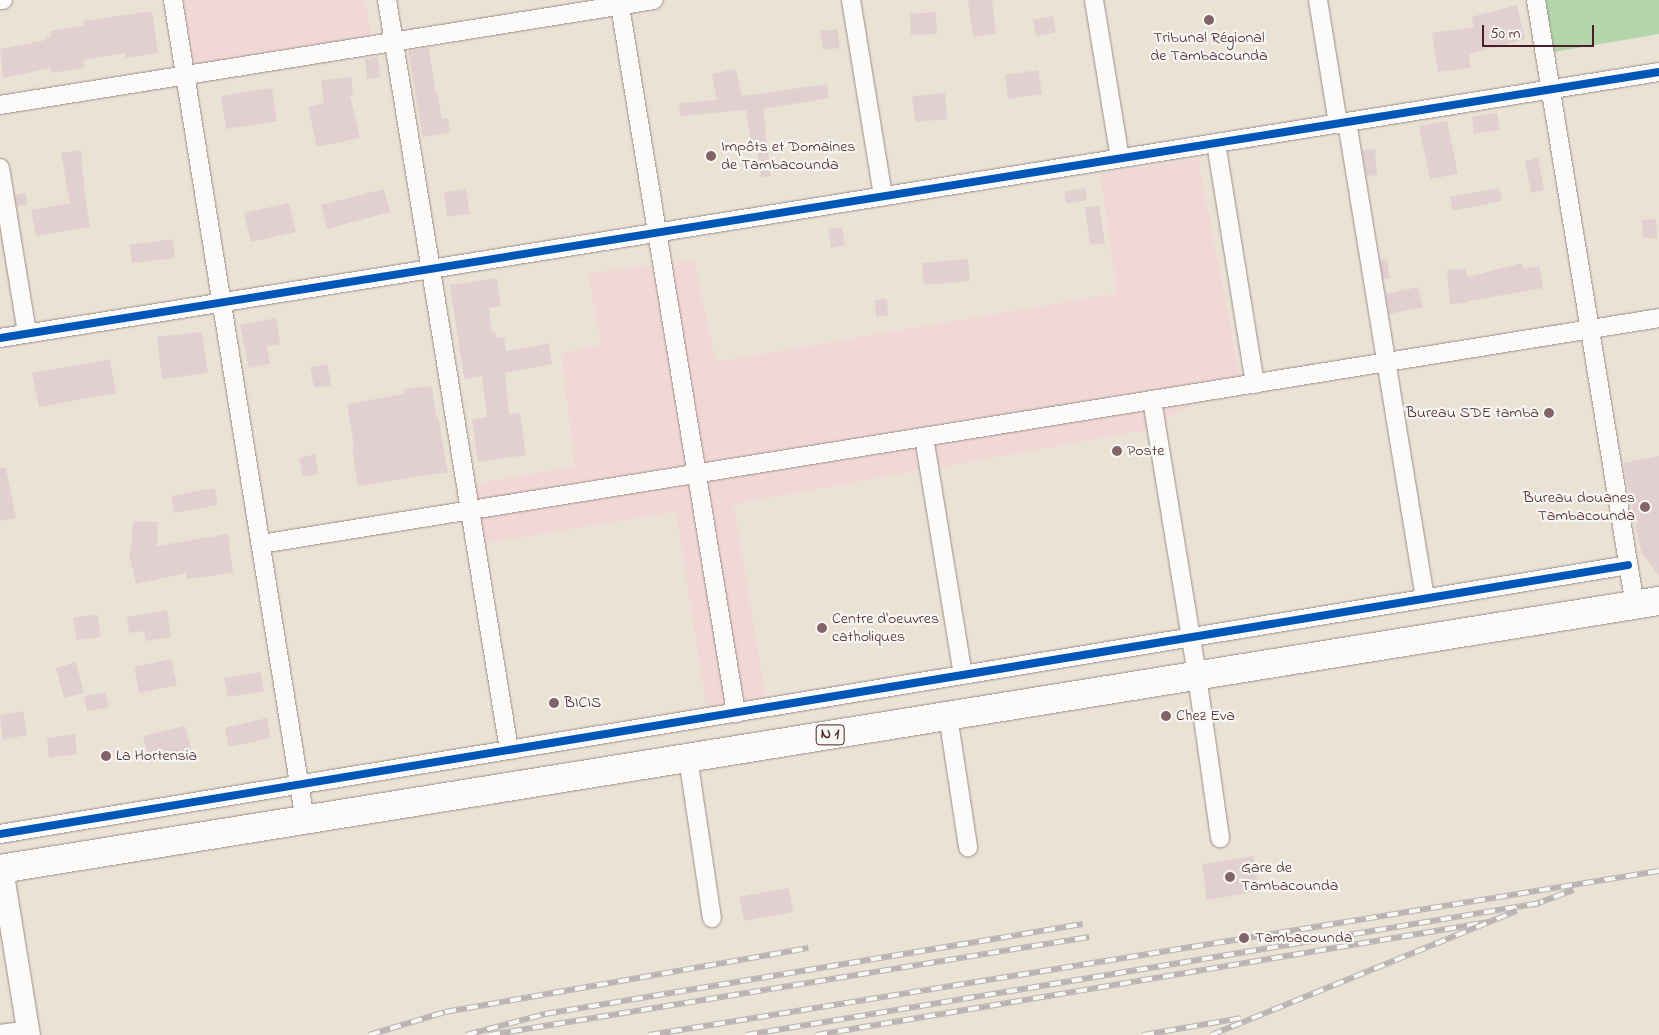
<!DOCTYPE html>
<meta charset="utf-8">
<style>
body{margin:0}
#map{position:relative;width:1659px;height:1035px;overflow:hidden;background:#ebe2d6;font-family:"Indie Flower",sans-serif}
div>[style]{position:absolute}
.built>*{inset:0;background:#f1d8d7}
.green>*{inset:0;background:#b5d6aa}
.building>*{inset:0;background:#e2d0d0}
.roads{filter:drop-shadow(0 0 1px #9a8e8a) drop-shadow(0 0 1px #9a8e8a)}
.minor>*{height:18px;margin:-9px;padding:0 9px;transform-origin:9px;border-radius:9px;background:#fcfbf9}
.tertiary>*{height:22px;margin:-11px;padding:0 11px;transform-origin:11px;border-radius:11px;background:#fcfbf9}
.trunk>*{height:28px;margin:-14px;padding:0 14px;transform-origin:14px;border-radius:14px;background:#fcfbf9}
.rail>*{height:5.5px;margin-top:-2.75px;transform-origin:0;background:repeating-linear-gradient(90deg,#f6f6f2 0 11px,#bab3b3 0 22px);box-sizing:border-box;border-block:1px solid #bab3b3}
.cycleway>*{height:8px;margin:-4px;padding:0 4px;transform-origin:4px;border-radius:4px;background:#0057b8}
.dots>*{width:14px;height:14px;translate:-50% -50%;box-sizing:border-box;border:2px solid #f6f6f2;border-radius:50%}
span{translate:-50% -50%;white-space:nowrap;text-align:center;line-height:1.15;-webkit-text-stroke:4.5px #f6f6f2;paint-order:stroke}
.shield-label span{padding:1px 4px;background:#f6f6f2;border:1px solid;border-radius:4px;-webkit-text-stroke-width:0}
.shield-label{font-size:15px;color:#4a1f2b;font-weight:700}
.poi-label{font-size:16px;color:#4a1f2b}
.left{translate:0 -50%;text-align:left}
.right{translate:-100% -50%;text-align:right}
.scale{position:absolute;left:1482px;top:25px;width:112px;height:22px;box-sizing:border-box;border:2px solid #4a1f2b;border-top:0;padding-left:6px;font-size:15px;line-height:18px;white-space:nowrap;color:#4a1f2b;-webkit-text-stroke:4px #f6f6f2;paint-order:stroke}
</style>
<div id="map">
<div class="built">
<i style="clip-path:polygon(183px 0,365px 0,371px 35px,194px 65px)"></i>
<i style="clip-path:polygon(1198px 159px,1240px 376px,1147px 430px,734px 504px,766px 700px,707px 711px,676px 512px,481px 544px,470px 485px,575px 466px,561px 353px,601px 345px,588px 273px,694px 260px,716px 362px,1117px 293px,1100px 173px)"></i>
</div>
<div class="green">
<i style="clip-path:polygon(1545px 0,1659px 0,1659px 34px,1554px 52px)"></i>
</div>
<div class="building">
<i style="clip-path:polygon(968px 0,992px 0,996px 34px,973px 37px)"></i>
<i style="clip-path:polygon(1517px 5px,1525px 39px,1469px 54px,1471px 68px,1438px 72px,1432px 33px,1474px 27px,1471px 17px)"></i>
<i style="clip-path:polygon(152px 11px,158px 53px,126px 58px,125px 53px,83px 60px,84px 68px,51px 73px,51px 68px,3px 78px,0 49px,46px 40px,46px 38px,51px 37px,50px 31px,84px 25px,83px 21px)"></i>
<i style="clip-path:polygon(936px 12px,937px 34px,911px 35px,910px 14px)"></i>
<i style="clip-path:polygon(1053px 16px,1056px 32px,1036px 36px,1033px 20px)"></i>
<i style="clip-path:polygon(837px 29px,840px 48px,823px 50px,820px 31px)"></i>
<i style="clip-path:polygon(429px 48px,436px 95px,438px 95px,442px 119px,448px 118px,450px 133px,423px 137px,408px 51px)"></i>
<i style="clip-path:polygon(378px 57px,380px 77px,367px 79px,365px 59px)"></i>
<i style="clip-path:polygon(736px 69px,742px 96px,827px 84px,829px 98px,763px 109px,771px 176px,761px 178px,757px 150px,752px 151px,746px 110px,680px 116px,679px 103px,717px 100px,712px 74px)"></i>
<i style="clip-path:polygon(1038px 70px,1042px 94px,1008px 99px,1005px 75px)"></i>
<i style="clip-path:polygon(351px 77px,353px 96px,350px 96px,360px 138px,317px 147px,308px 107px,324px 103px,321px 80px)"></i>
<i style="clip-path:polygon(272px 88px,277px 121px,226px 129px,221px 96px)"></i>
<i style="clip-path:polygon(945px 93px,947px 119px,915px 122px,912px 96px)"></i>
<i style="clip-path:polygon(1497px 113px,1500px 130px,1474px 134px,1472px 117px)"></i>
<i style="clip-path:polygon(1447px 121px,1458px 174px,1430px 179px,1419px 126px)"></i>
<i style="clip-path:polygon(1375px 149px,1377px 175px,1367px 176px,1362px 150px)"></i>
<i style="clip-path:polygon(81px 150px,83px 164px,81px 164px,85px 185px,83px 185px,90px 227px,36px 236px,31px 210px,70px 203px,61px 153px)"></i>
<i style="clip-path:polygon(1538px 158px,1544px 190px,1531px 193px,1525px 161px)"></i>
<i style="clip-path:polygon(1085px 188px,1087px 200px,1066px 204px,1064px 192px)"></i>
<i style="clip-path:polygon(1499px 188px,1502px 201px,1453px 211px,1450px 197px)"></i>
<i style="clip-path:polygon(384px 189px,390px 212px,327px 229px,321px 205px)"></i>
<i style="clip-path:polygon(466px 189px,470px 214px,447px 217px,444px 192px)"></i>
<i style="clip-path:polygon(26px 193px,27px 205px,17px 206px,15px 195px)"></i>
<i style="clip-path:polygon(289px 203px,296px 232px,251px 242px,244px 213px)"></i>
<i style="clip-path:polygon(1099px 206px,1105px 243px,1090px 245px,1085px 207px)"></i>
<i style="clip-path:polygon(1656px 219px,1657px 238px,1643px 238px,1642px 220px)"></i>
<i style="clip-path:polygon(842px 227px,845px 245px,831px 248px,828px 229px)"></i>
<i style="clip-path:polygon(172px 239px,175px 258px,132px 263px,129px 245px)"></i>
<i style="clip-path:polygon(968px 259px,970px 281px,924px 285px,922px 263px)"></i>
<i style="clip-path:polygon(1387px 259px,1390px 278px,1383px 279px,1380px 260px)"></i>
<i style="clip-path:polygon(1522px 263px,1523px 269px,1539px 266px,1543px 288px,1468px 301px,1468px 303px,1450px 304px,1447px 270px,1466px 269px,1467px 277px)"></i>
<i style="clip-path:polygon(497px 278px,501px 306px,489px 308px,492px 332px,495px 331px,496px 338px,504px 337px,506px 351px,549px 343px,552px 364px,505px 373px,509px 414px,520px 413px,526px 455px,478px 462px,472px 420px,487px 417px,482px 376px,464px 379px,450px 285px)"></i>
<i style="clip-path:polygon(1418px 287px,1423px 307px,1389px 314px,1386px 294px)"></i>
<i style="clip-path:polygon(887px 299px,888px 316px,876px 317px,875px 300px)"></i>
<i style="clip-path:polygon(276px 318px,280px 344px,267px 346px,270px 364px,249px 368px,240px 325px)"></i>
<i style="clip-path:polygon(202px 332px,208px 373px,162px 379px,157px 337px)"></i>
<i style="clip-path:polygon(110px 359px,116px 393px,39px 407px,32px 373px)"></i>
<i style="clip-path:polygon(327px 364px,331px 385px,314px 388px,310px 367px)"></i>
<i style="clip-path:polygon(432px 386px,436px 417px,438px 417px,448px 472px,358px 486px,352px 447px,354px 446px,347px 404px,404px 394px,404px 389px)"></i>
<i style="clip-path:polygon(315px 454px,319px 474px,303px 477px,299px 458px)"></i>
<i style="clip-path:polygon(1659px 456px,1659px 576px,1641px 551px,1623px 463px)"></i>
<i style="clip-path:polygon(0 468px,6px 468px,16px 518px,0 521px)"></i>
<i style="clip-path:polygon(215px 488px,218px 505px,174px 513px,171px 496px)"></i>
<i style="clip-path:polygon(133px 521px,158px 522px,157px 546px,228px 534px,233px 573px,187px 579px,186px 573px,136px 584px,129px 553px,131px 552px)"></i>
<i style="clip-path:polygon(167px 610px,171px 637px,146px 641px,144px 631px,129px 633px,127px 617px)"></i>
<i style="clip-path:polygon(97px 614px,101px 637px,77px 640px,73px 618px)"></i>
<i style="clip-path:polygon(171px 659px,177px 685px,139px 693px,134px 667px)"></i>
<i style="clip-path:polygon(76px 662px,84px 693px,64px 698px,56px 668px)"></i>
<i style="clip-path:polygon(261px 672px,264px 691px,228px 697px,224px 678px)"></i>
<i style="clip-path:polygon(105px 692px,109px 707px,87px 711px,84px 696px)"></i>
<i style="clip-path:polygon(23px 711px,27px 735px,3px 740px,0 715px)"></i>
<i style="clip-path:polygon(267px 718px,271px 738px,229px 747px,225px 728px)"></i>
<i style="clip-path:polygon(185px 726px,192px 752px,149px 763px,143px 736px)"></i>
<i style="clip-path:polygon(75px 734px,77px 754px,49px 758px,47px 738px)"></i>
<i style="clip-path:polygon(1253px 856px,1259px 891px,1207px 900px,1202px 864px)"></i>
<i style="clip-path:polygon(789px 888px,793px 912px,744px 921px,739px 897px)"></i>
</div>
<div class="roads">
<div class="minor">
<i style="left:0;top:0;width:3px"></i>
<i style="left:173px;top:0;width:831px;rotate:80.86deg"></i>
<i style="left:387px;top:0;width:760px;rotate:80.76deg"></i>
<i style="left:619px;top:0;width:723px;rotate:80.68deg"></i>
<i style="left:851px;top:0;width:199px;rotate:80.7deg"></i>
<i style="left:1094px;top:0;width:160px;rotate:80.7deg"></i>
<i style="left:1318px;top:0;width:126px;rotate:80.8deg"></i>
<i style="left:1536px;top:0;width:613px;rotate:80.71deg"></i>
<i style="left:0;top:105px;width:662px;rotate:-9.12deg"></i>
<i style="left:1347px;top:122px;width:483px;rotate:80.7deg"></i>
<i style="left:1216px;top:143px;width:244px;rotate:80.8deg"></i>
<i style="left:0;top:168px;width:167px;rotate:80.7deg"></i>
<i style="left:0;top:338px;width:1680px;rotate:-9.11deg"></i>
<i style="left:1152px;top:400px;width:280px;rotate:80.7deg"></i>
<i style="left:1197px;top:676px;width:164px;rotate:81.9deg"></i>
<i style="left:924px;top:437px;width:241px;rotate:80.7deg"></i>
<i style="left:261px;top:544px;width:1416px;rotate:-9.18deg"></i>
<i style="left:948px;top:716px;width:133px;rotate:81.3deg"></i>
<i style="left:688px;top:758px;width:162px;rotate:81.5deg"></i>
<i style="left:0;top:834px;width:1650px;rotate:-9.38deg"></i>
<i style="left:0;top:1034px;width:28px;rotate:-8deg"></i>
</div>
<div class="tertiary">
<i style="left:2px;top:869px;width:168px;rotate:80.8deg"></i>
</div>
<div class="trunk">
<i style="left:0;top:869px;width:1681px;rotate:-9.18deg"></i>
</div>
</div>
<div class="rail">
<i style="left:1533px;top:905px;width:43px;rotate:-20.6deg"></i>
<i style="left:369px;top:1035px;width:79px;rotate:-16.8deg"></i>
<i style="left:445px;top:1012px;width:369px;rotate:-10deg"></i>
<i style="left:466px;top:1035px;width:82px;rotate:-14.9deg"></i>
<i style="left:545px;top:1014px;width:545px;rotate:-9.5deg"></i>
<i style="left:489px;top:1035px;width:608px;rotate:-9.28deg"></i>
<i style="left:649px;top:1035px;width:1023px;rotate:-9.22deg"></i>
<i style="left:746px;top:1035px;width:805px;rotate:-9.44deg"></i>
<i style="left:816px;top:1035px;width:682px;rotate:-9.53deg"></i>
<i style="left:1143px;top:1035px;width:99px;rotate:-9.8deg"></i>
<i style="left:1211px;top:1035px;width:330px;rotate:-22.1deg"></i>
</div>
<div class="cycleway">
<i style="left:0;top:338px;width:1680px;rotate:-9.11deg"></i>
<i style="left:0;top:834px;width:1650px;rotate:-9.38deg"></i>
</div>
<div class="dots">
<i style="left:1209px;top:20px;background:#826367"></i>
<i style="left:711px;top:156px;background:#826367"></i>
<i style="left:1549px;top:413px;background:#826367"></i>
<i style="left:1117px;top:451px;background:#826367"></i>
<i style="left:1645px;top:507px;background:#826367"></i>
<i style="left:822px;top:628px;background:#826367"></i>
<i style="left:554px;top:703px;background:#826367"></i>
<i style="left:1166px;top:716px;background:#826367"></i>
<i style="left:106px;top:756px;background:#826367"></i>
<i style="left:1230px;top:877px;background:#826367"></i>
<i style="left:1244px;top:938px;background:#826367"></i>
</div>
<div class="shield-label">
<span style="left:830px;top:735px">N 1</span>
</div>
<div class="poi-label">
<span style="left:1209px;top:47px">Tribunal Régional<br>de Tambacounda</span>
<span class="left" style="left:721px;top:156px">Impôts et Domaines<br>de Tambacounda</span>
<span class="right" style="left:1539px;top:413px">Bureau SDE tamba</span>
<span class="left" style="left:1127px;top:451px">Poste</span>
<span class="right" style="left:1635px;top:507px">Bureau douanes<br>Tambacounda</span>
<span class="left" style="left:832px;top:628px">Centre d'oeuvres<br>catholiques</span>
<span class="left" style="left:564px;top:703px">BICIS</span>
<span class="left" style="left:1176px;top:716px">Chez Eva</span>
<span class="left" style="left:116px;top:756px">La Hortensia</span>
<span class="left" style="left:1241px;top:877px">Gare de<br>Tambacounda</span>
<span class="left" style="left:1255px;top:938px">Tambacounda</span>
</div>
<div class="scale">50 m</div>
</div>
